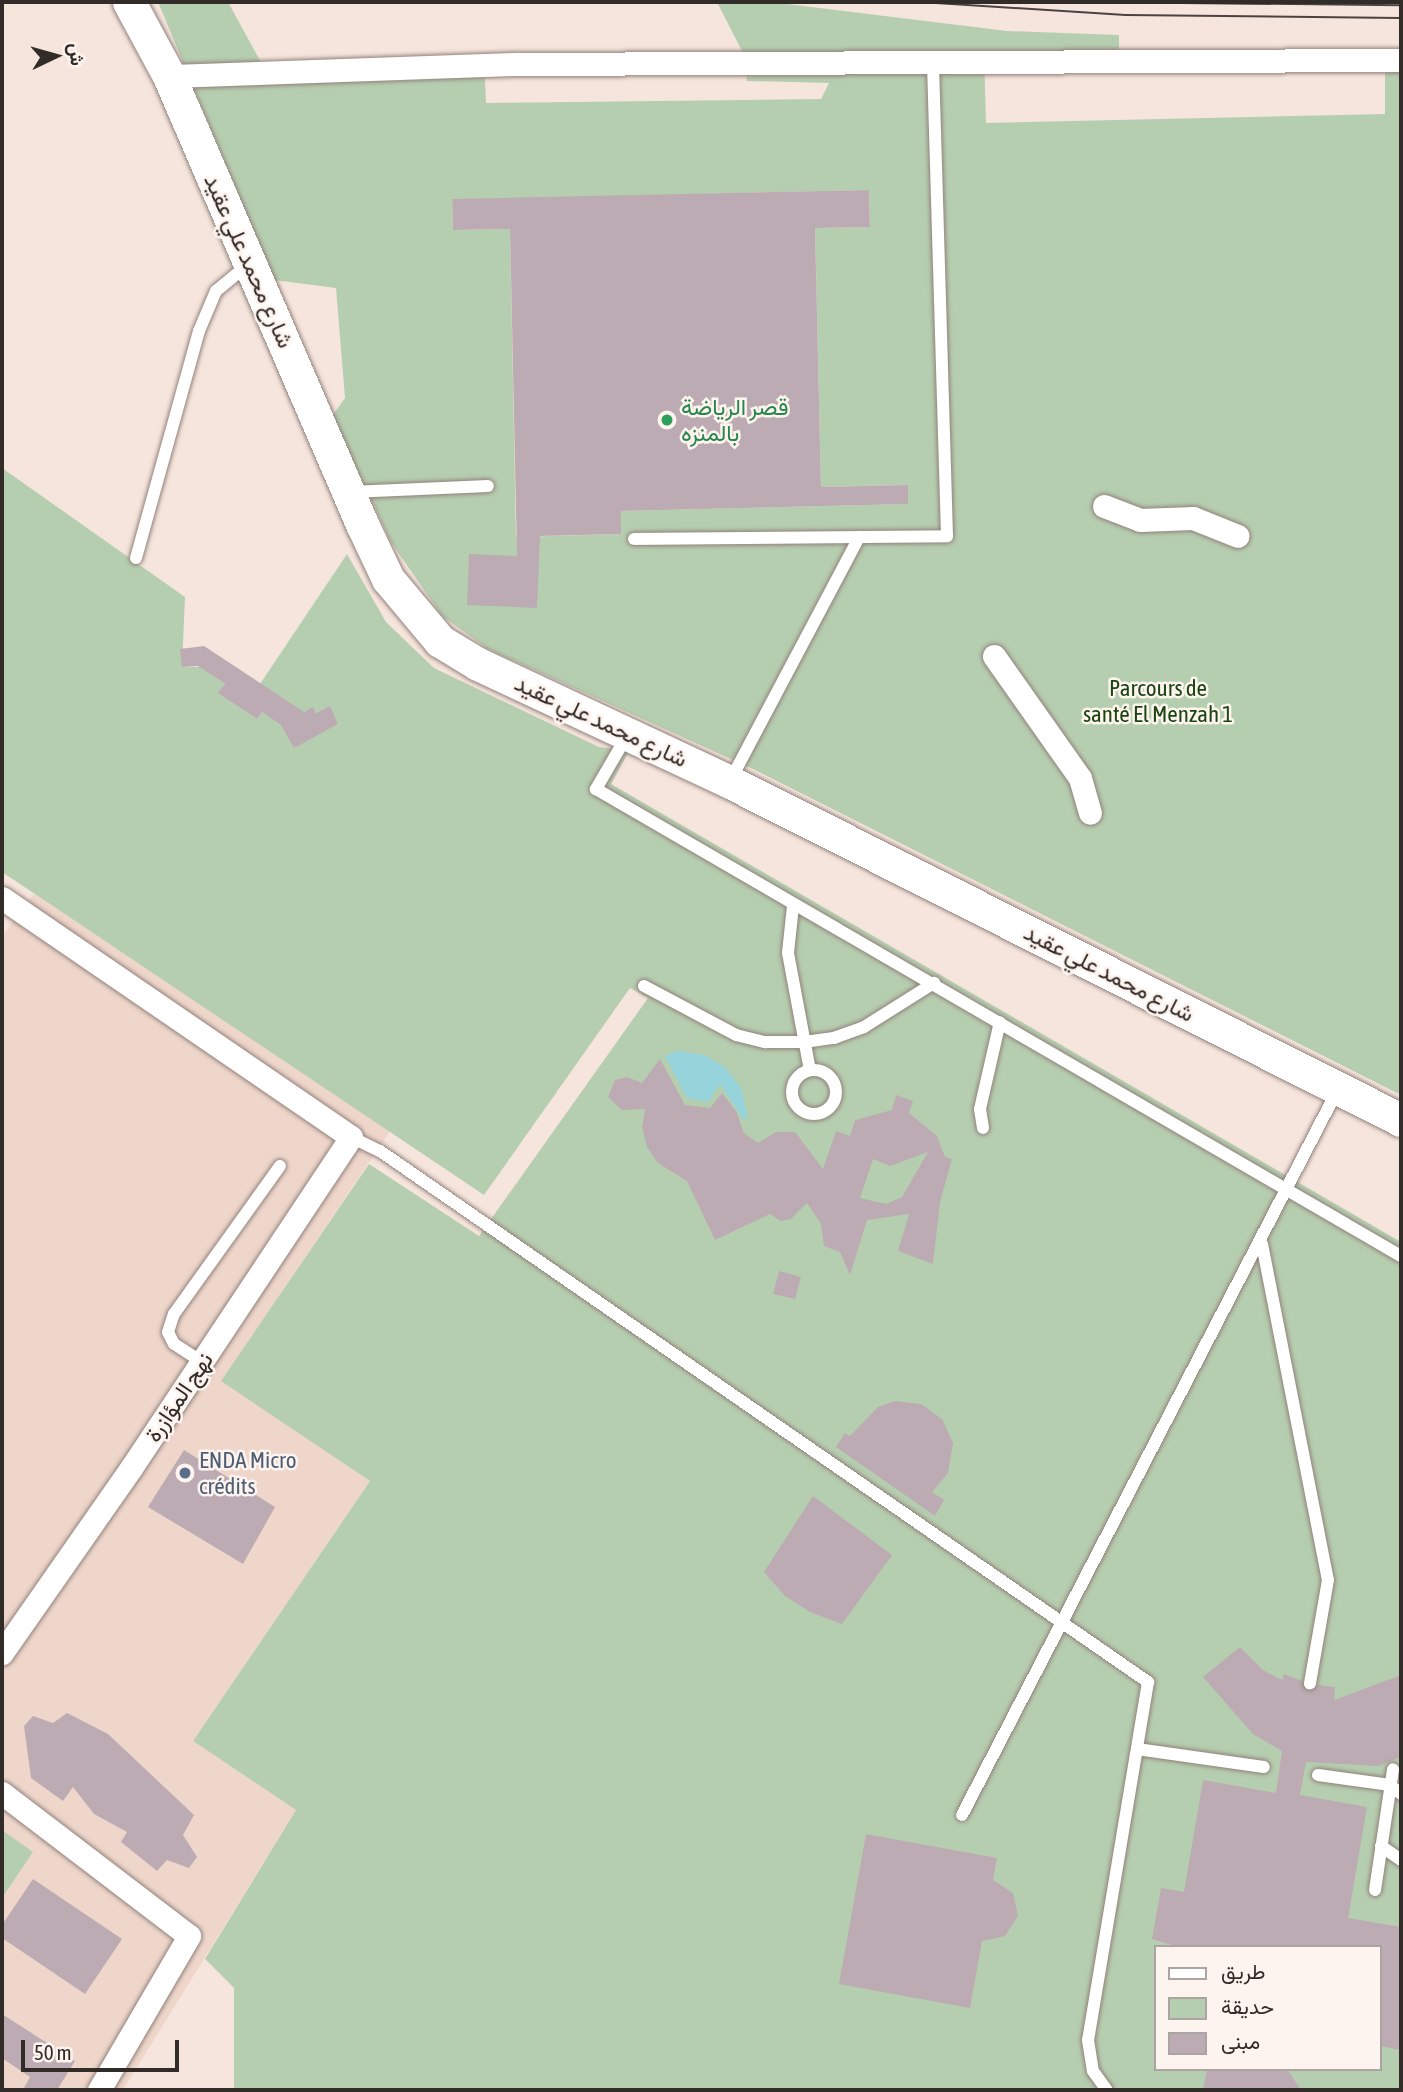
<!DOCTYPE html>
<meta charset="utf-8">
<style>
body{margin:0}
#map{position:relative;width:1403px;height:2092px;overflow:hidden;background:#f6e5dd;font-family:"Asap Condensed",Vazirmatn,sans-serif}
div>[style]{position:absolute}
.built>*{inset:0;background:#efd6cb}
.green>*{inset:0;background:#b6ceb0}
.water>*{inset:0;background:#96d3db}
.building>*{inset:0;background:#bcabb2}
.roads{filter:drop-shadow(0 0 2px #92827b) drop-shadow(0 0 2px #92827b)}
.lane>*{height:12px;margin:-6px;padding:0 6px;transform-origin:6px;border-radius:6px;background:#fff}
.lane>.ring{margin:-6px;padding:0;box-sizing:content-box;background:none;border:12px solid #fff;border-radius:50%}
.street>*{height:23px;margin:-11.5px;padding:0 11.5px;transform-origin:11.5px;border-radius:11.5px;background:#fff}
.secondary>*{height:33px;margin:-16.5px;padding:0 16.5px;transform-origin:16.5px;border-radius:16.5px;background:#fff}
.tram>*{height:2px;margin:-1px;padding:0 1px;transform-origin:1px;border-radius:1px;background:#4b4340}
.dots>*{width:19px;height:19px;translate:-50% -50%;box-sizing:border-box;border:4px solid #fef4ef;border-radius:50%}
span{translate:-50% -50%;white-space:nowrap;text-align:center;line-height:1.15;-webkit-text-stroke:5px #fef4ef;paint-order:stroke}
.street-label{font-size:23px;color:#322c29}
.leisure-label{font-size:23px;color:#27864d}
.left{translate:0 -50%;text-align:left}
.park-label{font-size:23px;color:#1b4511}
.service-label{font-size:23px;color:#4e5e75}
.frame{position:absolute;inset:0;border:4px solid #322c29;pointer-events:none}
.legend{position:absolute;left:1154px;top:1945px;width:228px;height:126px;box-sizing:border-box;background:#fef4ef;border:2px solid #aca4a0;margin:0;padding:9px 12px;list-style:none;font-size:21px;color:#322c29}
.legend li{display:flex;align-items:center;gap:14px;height:35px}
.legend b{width:35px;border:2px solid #aca4a0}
.north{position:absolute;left:21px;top:21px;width:70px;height:70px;-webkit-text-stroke:5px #fef4ef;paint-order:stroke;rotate:85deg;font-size:19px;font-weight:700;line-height:28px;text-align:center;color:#322c29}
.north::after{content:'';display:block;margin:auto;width:24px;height:32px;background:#322c29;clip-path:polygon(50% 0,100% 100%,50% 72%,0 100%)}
.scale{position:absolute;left:21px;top:2040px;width:158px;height:32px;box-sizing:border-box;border:4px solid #322c29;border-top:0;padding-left:9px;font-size:21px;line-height:24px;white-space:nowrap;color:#322c29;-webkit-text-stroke:5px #fef4ef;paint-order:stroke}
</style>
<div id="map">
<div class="built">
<i style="clip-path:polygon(34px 894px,391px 1130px,222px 1380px,370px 1481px,193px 1741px,296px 1810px,123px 2090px,2px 2090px,2px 936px)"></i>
</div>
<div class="green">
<i style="clip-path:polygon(evenodd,158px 2px,228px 2px,263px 66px,484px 58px,486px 103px,821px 99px,829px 83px,747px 81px,744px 55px,717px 2px,771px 2px,1007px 31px,1119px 35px,1119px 51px,984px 54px,986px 123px,1385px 114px,1385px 72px,1401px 72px,1401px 1095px,753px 769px,488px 649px,442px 616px,391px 542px,332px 416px,345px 398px,336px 288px,274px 280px,158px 2px,869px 190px,870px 227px,815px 228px,821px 487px,907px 485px,908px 504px,621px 511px,621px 534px,516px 537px,510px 229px,453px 230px,452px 200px,869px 190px)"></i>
<i style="clip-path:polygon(evenodd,2px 468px,185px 597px,182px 667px,200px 667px,225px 684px,219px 693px,257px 719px,262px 712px,287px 728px,285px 699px,258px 687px,347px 554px,386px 622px,434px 668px,599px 747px,629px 751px,611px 784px,1401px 1242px,1401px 2090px,234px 2090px,234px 1988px,205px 1959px,296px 1810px,193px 1741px,370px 1481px,221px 1381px,369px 1164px,479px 1236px,648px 998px,630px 988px,484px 1195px,2px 872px,2px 468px,329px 707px,338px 724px,321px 732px,303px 712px,313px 708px,316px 713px,329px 707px,2px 468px,1156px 1947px,1380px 1947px,1380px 2069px,1156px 2069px,1156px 1947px)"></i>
<i style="clip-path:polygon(2px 1830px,33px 1852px,2px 1898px)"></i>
</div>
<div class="water">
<i style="clip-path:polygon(677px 1051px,705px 1055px,726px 1068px,741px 1088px,748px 1118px,743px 1119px,720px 1084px,708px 1102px,687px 1098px,665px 1056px)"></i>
</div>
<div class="building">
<i style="clip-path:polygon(869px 190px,870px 227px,815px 228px,821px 487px,908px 485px,908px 504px,621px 511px,621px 534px,540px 536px,537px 608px,467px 605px,469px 554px,517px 556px,510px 229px,453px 230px,452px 199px)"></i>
<i style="clip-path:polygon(204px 646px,304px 712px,313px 707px,316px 713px,330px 706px,338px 724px,294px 748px,281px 725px,262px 712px,257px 719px,218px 693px,225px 684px,198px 666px,182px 667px,180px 649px)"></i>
<i style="clip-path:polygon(evenodd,660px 1059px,685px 1105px,710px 1108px,722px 1093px,736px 1111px,744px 1133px,758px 1143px,776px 1132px,795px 1132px,823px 1169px,836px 1131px,850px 1136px,855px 1120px,892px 1110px,896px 1095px,913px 1101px,909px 1113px,937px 1136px,945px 1157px,952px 1159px,940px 1202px,933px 1264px,898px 1251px,909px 1214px,867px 1220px,850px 1275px,840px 1252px,824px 1246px,821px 1224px,807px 1203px,791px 1219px,781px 1221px,770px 1214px,715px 1240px,687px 1181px,658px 1163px,647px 1147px,642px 1127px,645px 1109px,622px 1110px,608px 1097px,615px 1080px,627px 1077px,642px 1083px,660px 1059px,928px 1152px,902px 1197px,886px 1204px,860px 1198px,873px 1159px,890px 1166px,928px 1152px)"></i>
<i style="clip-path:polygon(779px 1271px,801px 1277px,795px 1299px,773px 1294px)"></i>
<i style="clip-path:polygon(895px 1401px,921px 1404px,942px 1419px,953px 1443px,948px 1473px,932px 1492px,944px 1500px,935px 1516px,836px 1447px,845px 1433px,850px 1436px,878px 1407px)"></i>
<i style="clip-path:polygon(184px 1450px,275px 1507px,243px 1564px,148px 1507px)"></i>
<i style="clip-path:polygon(813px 1496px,892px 1555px,842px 1624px,810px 1612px,785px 1596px,764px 1572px)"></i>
<i style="clip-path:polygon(1240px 1647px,1263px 1670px,1282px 1680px,1284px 1674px,1302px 1681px,1308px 1691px,1319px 1685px,1335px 1687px,1334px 1700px,1401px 1675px,1401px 1757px,1378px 1766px,1306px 1762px,1300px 1795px,1367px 1807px,1348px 1918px,1401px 1927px,1401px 2050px,1380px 2046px,1380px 1947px,1178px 1947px,1152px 1939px,1161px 1888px,1184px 1892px,1203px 1780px,1276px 1793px,1282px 1751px,1253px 1734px,1203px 1677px)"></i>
<i style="clip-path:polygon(67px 1713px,108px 1734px,194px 1815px,183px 1835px,197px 1857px,189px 1868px,167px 1860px,157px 1871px,121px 1842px,127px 1832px,94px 1814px,73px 1787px,63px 1801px,31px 1778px,24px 1726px,33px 1716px,53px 1723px)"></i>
<i style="clip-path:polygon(866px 1834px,997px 1858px,993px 1880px,1013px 1893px,1018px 1916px,1005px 1936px,982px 1941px,970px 2008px,839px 1984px)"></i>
<i style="clip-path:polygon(33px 1879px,122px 1939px,85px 1994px,2px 1938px,2px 1925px)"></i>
<i style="clip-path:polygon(2px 2014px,75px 2061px,57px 2090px,23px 2090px,30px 2077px,2px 2058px)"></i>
<i style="clip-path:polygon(1207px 2069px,1287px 2069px,1301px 2090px,1203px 2090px)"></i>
</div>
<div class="roads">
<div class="lane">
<i style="left:351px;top:492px;width:137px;rotate:-2.5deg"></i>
<i style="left:634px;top:539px;width:313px;rotate:-0.5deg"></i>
<i style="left:947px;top:536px;width:471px;rotate:-91.7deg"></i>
<i style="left:136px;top:558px;width:236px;rotate:-74.5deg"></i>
<i style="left:199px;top:331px;width:43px;rotate:-67deg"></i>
<i style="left:216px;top:291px;width:44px;rotate:-39.5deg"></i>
<i style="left:628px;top:734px;width:64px;rotate:120.2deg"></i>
<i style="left:596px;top:789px;width:931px;rotate:30.12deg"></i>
<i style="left:730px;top:781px;width:276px;rotate:-62.1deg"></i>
<i style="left:793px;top:906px;width:47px;rotate:96.1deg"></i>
<i style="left:788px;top:953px;width:119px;rotate:79.4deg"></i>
<i style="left:644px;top:986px;width:104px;rotate:28deg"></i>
<i style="left:736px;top:1035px;width:30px;rotate:14deg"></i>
<i style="left:765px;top:1042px;width:39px"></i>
<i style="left:804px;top:1042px;width:30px;rotate:-8deg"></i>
<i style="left:834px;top:1038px;width:32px;rotate:-20deg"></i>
<i style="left:864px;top:1027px;width:83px;rotate:-32.2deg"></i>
<i class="ring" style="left:792px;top:1070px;width:32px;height:32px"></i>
<i style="left:983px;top:1128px;width:19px;rotate:-99deg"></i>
<i style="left:980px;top:1109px;width:89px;rotate:-77.1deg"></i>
<i style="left:351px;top:1137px;width:32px;rotate:26deg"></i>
<i style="left:380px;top:1151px;width:934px;rotate:34.66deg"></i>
<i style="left:1148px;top:1682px;width:363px;rotate:99.5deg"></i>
<i style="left:1088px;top:2040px;width:31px;rotate:81deg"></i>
<i style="left:1093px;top:2071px;width:24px;rotate:54deg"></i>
<i style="left:1262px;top:1244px;width:342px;rotate:78.9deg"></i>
<i style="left:1328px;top:1580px;width:105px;rotate:99.9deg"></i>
<i style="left:202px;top:1362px;width:33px;rotate:-147deg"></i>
<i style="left:174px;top:1344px;width:13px;rotate:-117deg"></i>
<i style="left:168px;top:1332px;width:19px;rotate:-72deg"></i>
<i style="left:174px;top:1314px;width:182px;rotate:-54.4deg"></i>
<i style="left:1137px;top:1749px;width:128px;rotate:8.1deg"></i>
<i style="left:1318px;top:1775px;width:73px;rotate:7.9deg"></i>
<i style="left:1390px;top:1785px;width:14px;rotate:39deg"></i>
<i style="left:962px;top:1815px;width:815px;rotate:-62.62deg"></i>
<i style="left:1381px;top:1846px;width:24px;rotate:35deg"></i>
<i style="left:1375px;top:1890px;width:122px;rotate:-81.5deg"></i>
</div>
<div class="street">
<i style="left:169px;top:76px;width:347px;rotate:-2deg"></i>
<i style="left:516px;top:64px;width:885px;rotate:-0.26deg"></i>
<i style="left:1104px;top:506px;width:39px;rotate:21deg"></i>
<i style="left:1140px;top:520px;width:53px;rotate:-2.2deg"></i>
<i style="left:1193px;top:518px;width:48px;rotate:21.8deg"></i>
<i style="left:994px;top:656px;width:149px;rotate:54.8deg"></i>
<i style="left:1080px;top:778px;width:36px;rotate:74deg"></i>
<i style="left:2px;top:898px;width:423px;rotate:34.4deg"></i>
<i style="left:351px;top:1137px;width:397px;rotate:123.6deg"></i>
<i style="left:131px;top:1468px;width:226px;rotate:124.9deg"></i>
<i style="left:2px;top:1793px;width:235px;rotate:37.4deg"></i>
<i style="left:189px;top:1936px;width:178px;rotate:120.3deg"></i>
</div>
<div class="secondary">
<i style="left:129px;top:2px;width:84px;rotate:61.6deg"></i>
<i style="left:169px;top:76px;width:488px;rotate:66.7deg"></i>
<i style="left:362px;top:524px;width:61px;rotate:64.7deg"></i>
<i style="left:388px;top:579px;width:81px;rotate:50deg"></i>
<i style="left:440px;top:641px;width:44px;rotate:31.2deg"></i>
<i style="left:478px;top:664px;width:278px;rotate:25.1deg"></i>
<i style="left:730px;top:782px;width:751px;rotate:26.74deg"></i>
</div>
</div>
<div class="tram">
<i style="left:920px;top:2px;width:206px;rotate:3.6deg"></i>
<i style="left:1126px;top:15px;width:275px;rotate:0.6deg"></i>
<i style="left:1091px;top:2px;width:310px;rotate:0.6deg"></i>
</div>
<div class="dots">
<i style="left:667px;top:420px;background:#2e9e5b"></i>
<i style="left:185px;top:1473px;background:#5c6f8a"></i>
</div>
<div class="street-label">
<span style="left:249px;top:261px;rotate:66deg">شارع محمد علي عقيد</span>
<span style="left:601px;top:721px;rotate:25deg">شارع محمد علي عقيد</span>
<span style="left:1109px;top:973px;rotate:27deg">شارع محمد علي عقيد</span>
<span style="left:179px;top:1397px;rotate:-56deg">نهج المؤازرة</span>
</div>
<div class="leisure-label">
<span class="left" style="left:681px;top:420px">قصر الرياضة<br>بالمنزه</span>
</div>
<div class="park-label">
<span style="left:1158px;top:701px">Parcours de<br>santé El Menzah 1</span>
</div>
<div class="service-label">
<span class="left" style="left:199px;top:1473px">ENDA Micro<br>crédits</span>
</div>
<div class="frame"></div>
<ul class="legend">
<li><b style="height:9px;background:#fff"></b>طريق</li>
<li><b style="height:19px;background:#b6ceb0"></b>حديقة</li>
<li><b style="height:19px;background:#bcabb2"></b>مبنى</li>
</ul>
<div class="north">ش</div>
<div class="scale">50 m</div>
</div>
